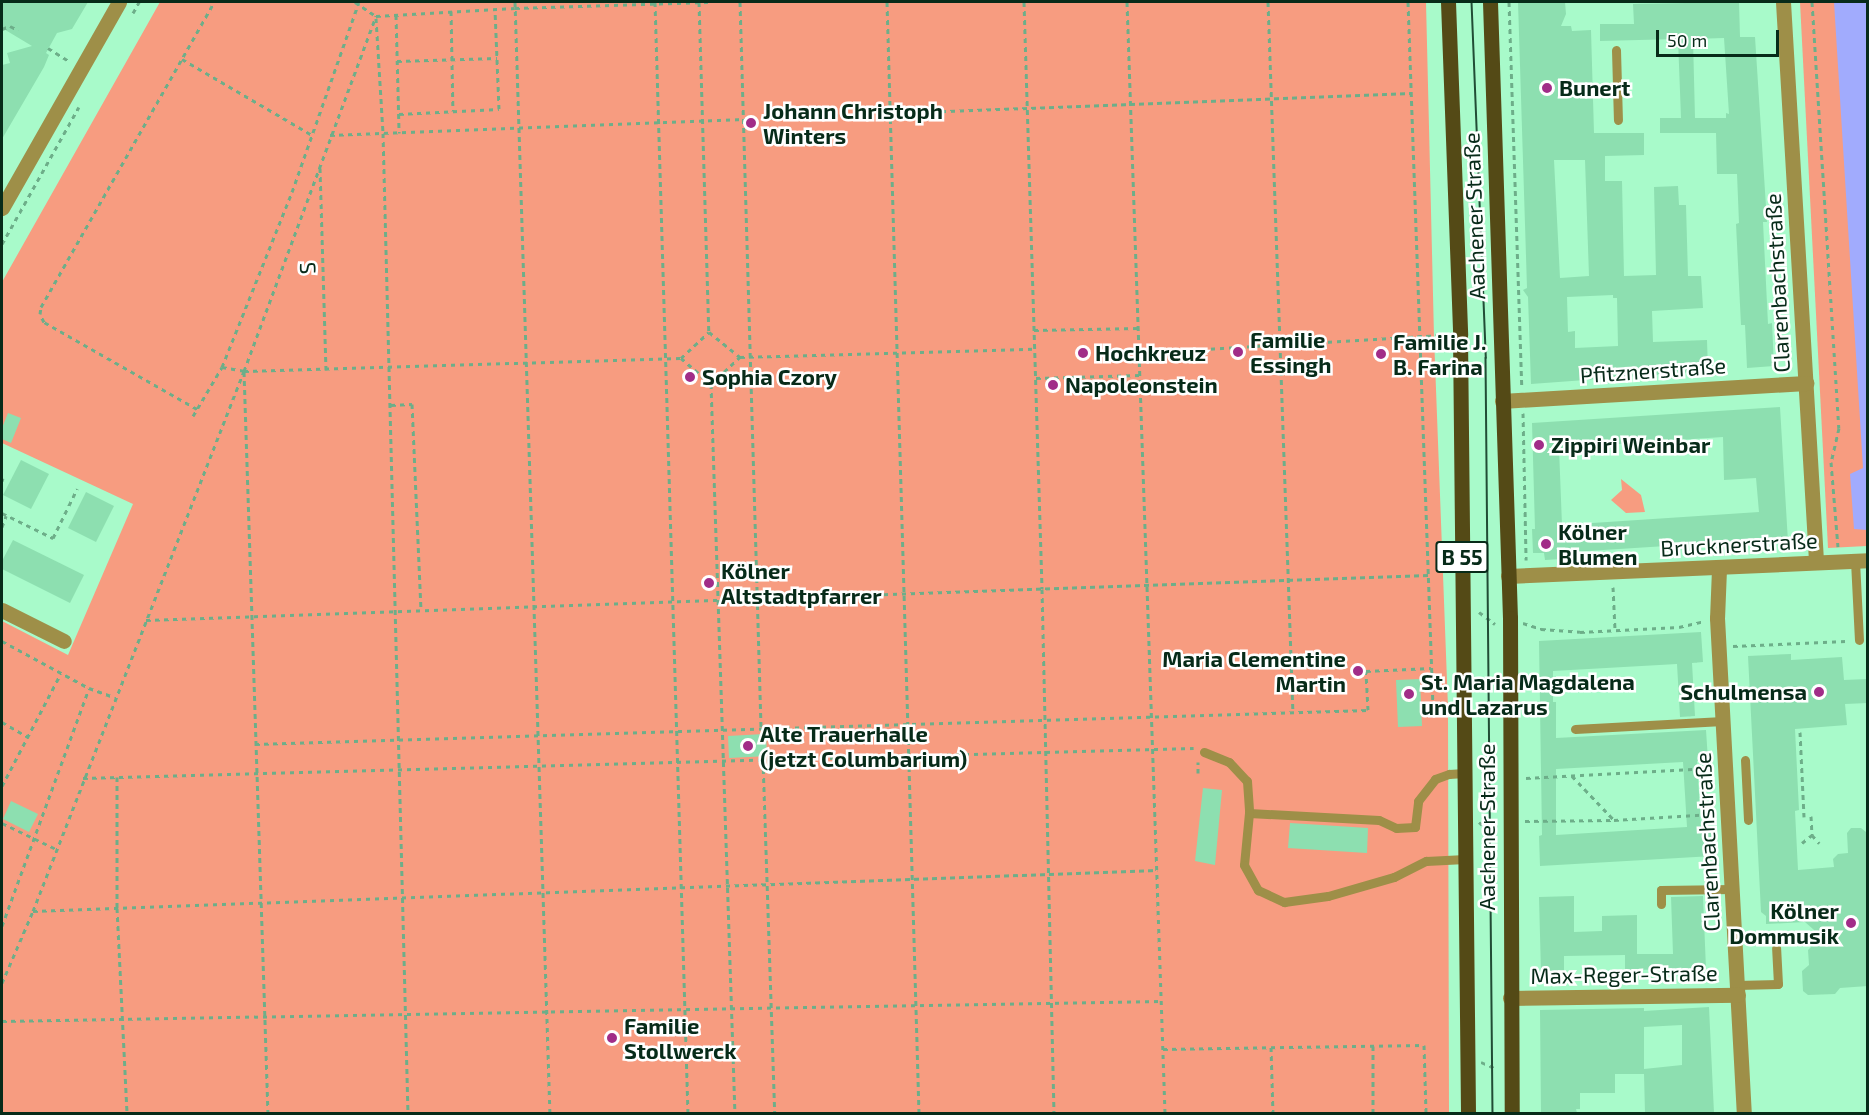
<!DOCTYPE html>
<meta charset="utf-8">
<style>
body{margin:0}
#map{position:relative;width:1869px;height:1115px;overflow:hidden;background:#a8faca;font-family:"Exo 2",sans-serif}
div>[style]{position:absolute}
.green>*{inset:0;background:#f79c80}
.water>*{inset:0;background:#a1abfd}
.building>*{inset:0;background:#8ddfb0}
.path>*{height:3px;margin-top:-1.5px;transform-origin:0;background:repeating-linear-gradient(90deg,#6dae89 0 4.5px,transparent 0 9px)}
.service>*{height:9px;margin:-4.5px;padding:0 4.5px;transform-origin:4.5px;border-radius:4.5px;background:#9e8f48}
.minor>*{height:15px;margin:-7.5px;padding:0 7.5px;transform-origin:7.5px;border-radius:7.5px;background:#9e8f48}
.tertiary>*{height:15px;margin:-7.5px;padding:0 7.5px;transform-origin:7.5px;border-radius:7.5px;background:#9e8f48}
.primary>*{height:15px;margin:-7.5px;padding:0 7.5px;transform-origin:7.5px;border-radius:7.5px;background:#544a16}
.tram>*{height:1.5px;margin:-0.75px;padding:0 0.75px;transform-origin:0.75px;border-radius:0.75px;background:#214c35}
.dots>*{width:16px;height:16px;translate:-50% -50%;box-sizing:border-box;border:3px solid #fff;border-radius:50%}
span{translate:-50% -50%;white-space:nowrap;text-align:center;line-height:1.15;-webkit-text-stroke:5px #fff;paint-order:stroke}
.shield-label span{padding:2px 4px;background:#fff;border:2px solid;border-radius:4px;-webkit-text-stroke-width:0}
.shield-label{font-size:21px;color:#072b19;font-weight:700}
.poi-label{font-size:22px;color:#072b19;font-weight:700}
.left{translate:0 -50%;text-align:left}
.right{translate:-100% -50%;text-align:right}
.street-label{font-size:22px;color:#072b19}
.frame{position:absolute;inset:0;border:3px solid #072b19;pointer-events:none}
.scale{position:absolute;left:1656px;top:30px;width:123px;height:27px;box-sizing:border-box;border:3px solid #072b19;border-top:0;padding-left:8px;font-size:18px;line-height:21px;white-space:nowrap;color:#072b19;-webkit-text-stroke:4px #fff;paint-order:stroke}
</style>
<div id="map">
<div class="green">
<i style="clip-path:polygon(160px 2px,1426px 2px,1434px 336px,1448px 707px,1449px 1113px,2px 1113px,2px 621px,68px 655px,133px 504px,2px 443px,2px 282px)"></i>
<i style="clip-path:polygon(1800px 2px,1867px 2px,1867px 546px,1828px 548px)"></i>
<i style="clip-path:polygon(1621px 479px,1641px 495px,1645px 512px,1626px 513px,1611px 500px,1622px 490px)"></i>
</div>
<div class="water">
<i style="clip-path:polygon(1834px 2px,1867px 2px,1867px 530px,1854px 529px,1850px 474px,1863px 468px)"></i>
</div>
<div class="building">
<i style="clip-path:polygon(2px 2px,88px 2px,72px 29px,57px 33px,46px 53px,49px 55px,44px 67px,2px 139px,2px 65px,10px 63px,7px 53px,32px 46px,2px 28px)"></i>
<i style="clip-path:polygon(evenodd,1518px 2px,1565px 2px,1566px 14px,1561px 26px,1571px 26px,1572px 31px,1591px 30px,1594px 133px,1644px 133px,1644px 155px,1605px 156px,1605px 181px,1622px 181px,1624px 276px,1656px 275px,1654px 187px,1678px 186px,1679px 205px,1686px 205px,1688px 276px,1701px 276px,1703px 308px,1652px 311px,1653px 342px,1707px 340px,1708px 371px,1531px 384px,1528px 297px,1523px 290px,1527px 288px,1518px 2px,1554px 160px,1585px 160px,1589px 276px,1560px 278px,1554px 160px,1518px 2px,1613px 295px,1613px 298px,1617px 298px,1618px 346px,1575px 348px,1575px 331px,1568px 332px,1567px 297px,1613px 295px)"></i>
<i style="clip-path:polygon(evenodd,1739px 2px,1740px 37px,1755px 37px,1767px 222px,1763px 222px,1768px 324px,1772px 323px,1774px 366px,1747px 368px,1745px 325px,1741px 325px,1736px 224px,1739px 223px,1737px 174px,1717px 174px,1716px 133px,1660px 133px,1660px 118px,1681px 118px,1678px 39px,1600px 41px,1600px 24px,1634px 24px,1633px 4px,1739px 2px,1724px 38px,1729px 114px,1726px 113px,1726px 118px,1695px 118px,1693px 39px,1724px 38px)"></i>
<i style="clip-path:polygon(evenodd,1780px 407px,1788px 542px,1761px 544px,1760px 540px,1572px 552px,1572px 555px,1562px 555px,1562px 559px,1545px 560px,1544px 553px,1533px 553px,1532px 529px,1535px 529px,1532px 423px,1780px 407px,1723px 437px,1724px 480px,1756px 478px,1759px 512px,1562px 525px,1559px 448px,1723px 437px)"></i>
<i style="clip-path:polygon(8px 413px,21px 418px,11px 443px,2px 439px,2px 428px)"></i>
<i style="clip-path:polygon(21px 460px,49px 474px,31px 509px,3px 495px)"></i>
<i style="clip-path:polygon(86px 492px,114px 506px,96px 542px,68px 528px)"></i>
<i style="clip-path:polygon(13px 540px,84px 575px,70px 603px,2px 569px,2px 561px)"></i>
<i style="clip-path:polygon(evenodd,1701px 632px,1703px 662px,1692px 663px,1695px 716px,1680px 717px,1677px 664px,1553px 671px,1553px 702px,1556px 702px,1556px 738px,1706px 730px,1708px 760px,1697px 761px,1701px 826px,1711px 826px,1713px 856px,1540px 866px,1539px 836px,1542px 835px,1539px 641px,1701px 632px,1683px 762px,1687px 827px,1556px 835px,1556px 769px,1683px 762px)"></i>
<i style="clip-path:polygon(1791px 654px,1791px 660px,1842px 657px,1844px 680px,1868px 679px,1868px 703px,1845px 704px,1847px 725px,1795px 729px,1799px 810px,1795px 811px,1798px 870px,1834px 867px,1833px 859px,1838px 854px,1848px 853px,1847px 833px,1851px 828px,1861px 828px,1866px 832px,1868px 840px,1868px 986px,1840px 988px,1835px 994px,1808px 995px,1803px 991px,1802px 971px,1809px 965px,1808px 950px,1814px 944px,1814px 930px,1805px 922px,1766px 924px,1766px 916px,1761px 912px,1748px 656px)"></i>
<i style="clip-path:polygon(1420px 679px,1422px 726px,1398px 727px,1396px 680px)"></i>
<i style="clip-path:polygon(766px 734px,767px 756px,729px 758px,728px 736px)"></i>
<i style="clip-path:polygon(1203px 788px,1222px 790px,1215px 865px,1195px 861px)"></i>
<i style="clip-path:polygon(11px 801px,38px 814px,29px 832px,3px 819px)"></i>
<i style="clip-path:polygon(1290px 823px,1368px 828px,1367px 853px,1288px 848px)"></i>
<i style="clip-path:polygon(1574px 896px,1574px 932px,1602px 931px,1602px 916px,1637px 915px,1637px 954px,1673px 954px,1671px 897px,1703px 896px,1706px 969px,1625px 970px,1625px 955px,1564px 956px,1564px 973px,1541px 973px,1539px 897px)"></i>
<i style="clip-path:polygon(evenodd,1709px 1007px,1714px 1113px,1645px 1113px,1644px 1074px,1615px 1074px,1615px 1093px,1580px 1093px,1580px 1109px,1576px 1109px,1577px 1113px,1541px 1113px,1540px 1010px,1644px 1008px,1644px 1011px,1709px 1007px,1682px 1025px,1682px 1065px,1644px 1069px,1644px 1027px,1682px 1025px)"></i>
</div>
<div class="path">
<i style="left:355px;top:2px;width:25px;rotate:34deg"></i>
<i style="left:376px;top:16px;width:139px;rotate:-3.3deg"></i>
<i style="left:515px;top:8px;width:193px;rotate:-1.8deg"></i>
<i style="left:515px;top:2px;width:1113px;rotate:88.2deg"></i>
<i style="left:655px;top:2px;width:1112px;rotate:88.3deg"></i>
<i style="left:699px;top:2px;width:330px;rotate:88.3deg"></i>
<i style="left:740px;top:2px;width:726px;rotate:88.34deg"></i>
<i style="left:887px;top:2px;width:1112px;rotate:88.35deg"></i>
<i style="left:1024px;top:2px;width:587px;rotate:88.24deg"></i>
<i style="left:1042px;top:589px;width:525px;rotate:88.69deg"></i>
<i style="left:1127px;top:2px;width:1113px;rotate:88.04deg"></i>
<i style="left:1268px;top:2px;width:711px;rotate:87.99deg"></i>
<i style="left:1408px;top:2px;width:706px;rotate:87.97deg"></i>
<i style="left:1433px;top:708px;width:18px;rotate:-3deg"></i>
<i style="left:1509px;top:2px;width:384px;rotate:88.1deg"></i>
<i style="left:1812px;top:2px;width:427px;rotate:86.4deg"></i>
<i style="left:1839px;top:428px;width:35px;rotate:103deg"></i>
<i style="left:1831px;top:462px;width:85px;rotate:85.3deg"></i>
<i style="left:451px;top:11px;width:100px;rotate:88.9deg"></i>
<i style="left:133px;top:13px;width:13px;rotate:-61deg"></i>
<i style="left:396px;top:15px;width:118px;rotate:88.5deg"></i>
<i style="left:376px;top:18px;width:115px;rotate:86.5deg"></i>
<i style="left:383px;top:133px;width:981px;rotate:88.54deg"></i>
<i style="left:2px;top:29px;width:9px;rotate:-21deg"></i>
<i style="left:10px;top:26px;width:9px;rotate:27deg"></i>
<i style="left:48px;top:48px;width:25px;rotate:32deg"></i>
<i style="left:182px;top:59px;width:151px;rotate:30.3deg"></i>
<i style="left:397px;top:61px;width:100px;rotate:-1.7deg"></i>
<i style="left:399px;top:114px;width:100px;rotate:-2.9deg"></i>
<i style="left:499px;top:109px;width:100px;rotate:-92.3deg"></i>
<i style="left:330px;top:135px;width:1082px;rotate:-2.22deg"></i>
<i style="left:320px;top:168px;width:202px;rotate:88.3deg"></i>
<i style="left:2px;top:244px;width:157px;rotate:-60.7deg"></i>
<i style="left:1034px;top:330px;width:105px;rotate:-1.1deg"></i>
<i style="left:1139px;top:353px;width:308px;rotate:-3.4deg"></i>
<i style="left:681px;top:358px;width:38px;rotate:-43deg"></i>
<i style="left:709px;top:332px;width:40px;rotate:39deg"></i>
<i style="left:222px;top:367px;width:22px;rotate:10deg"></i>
<i style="left:1036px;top:378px;width:104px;rotate:-1.7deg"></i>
<i style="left:711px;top:384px;width:730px;rotate:88.12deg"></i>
<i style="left:391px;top:405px;width:21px;rotate:-3deg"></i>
<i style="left:412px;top:404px;width:206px;rotate:87.5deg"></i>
<i style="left:197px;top:409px;width:176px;rotate:-150.4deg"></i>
<i style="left:44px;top:322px;width:9px;rotate:-117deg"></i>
<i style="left:40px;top:314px;width:7px;rotate:-82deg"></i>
<i style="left:41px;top:307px;width:351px;rotate:-60.4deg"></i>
<i style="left:1523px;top:413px;width:147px;rotate:88.8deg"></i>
<i style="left:193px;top:416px;width:57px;rotate:-59.4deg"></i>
<i style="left:222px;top:367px;width:188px;rotate:-68.2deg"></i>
<i style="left:292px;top:192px;width:201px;rotate:-70.6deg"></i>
<i style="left:2px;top:481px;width:3px;rotate:-72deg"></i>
<i style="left:2px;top:513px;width:57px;rotate:26.1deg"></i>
<i style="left:53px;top:538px;width:55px;rotate:-63.9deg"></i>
<i style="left:2px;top:527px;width:12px;rotate:-70deg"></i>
<i style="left:1613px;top:587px;width:43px;rotate:87.3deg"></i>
<i style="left:1479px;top:612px;width:20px;rotate:37deg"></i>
<i style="left:146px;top:620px;width:1283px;rotate:-2.01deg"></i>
<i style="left:1523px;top:623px;width:19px;rotate:18deg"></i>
<i style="left:1541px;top:629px;width:39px;rotate:4deg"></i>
<i style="left:1580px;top:632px;width:99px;rotate:-2.9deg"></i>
<i style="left:1679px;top:627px;width:26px;rotate:-13deg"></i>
<i style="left:2px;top:641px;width:99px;rotate:28.4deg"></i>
<i style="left:89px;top:688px;width:27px;rotate:20deg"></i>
<i style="left:1733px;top:646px;width:113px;rotate:-2.5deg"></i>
<i style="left:1421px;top:708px;width:12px"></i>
<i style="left:1433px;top:708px;width:5px;rotate:37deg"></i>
<i style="left:2px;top:722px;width:30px;rotate:30deg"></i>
<i style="left:1800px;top:732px;width:85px;rotate:87.3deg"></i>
<i style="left:255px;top:744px;width:1114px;rotate:-1.75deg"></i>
<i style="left:1368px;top:710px;width:39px;rotate:-93deg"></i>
<i style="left:1366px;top:671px;width:65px;rotate:-2.6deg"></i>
<i style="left:763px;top:760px;width:354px;rotate:88.1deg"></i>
<i style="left:1198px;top:773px;width:11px;rotate:-90deg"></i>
<i style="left:1572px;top:776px;width:61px;rotate:46.3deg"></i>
<i style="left:117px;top:777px;width:131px;rotate:90deg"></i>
<i style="left:117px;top:908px;width:206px;rotate:87.2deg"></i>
<i style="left:83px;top:778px;width:1111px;rotate:-1.55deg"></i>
<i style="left:1526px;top:778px;width:185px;rotate:-3.1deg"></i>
<i style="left:2px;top:786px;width:127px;rotate:-62.4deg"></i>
<i style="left:1811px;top:816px;width:19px;rotate:87deg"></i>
<i style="left:1812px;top:835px;width:11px;rotate:49deg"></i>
<i style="left:1525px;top:821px;width:89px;rotate:-0.6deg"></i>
<i style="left:1614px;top:820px;width:99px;rotate:-3.5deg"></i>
<i style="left:1479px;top:822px;width:23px;rotate:43deg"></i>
<i style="left:2px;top:823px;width:60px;rotate:25.7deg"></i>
<i style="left:1802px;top:843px;width:13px;rotate:-39deg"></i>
<i style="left:33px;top:911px;width:1125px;rotate:-2.09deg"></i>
<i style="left:2px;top:926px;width:253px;rotate:-69.9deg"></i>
<i style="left:2px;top:983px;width:78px;rotate:-66.7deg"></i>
<i style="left:33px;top:911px;width:580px;rotate:-68.66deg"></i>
<i style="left:244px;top:371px;width:437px;rotate:-1.7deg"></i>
<i style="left:681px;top:358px;width:40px;rotate:41deg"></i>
<i style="left:711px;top:384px;width:40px;rotate:-43deg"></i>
<i style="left:740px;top:357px;width:294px;rotate:-1.6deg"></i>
<i style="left:2px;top:1021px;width:1160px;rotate:-0.99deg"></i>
<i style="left:1373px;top:1046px;width:68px;rotate:90deg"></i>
<i style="left:1271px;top:1047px;width:67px;rotate:88.3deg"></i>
<i style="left:1163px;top:1049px;width:261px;rotate:-0.9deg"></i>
<i style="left:1424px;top:1045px;width:69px;rotate:88.3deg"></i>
<i style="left:1481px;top:1062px;width:17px;rotate:24deg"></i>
<i style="left:268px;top:1114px;width:743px;rotate:-91.85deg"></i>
<i style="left:244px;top:371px;width:379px;rotate:-69.6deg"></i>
</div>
<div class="service">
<i style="left:1616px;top:50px;width:70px;rotate:88.4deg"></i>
<i style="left:1855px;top:561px;width:79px;rotate:87.1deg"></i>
<i style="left:1575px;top:729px;width:148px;rotate:-3.1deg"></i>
<i style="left:1204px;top:752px;width:27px;rotate:22deg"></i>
<i style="left:1229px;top:762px;width:26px;rotate:47deg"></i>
<i style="left:1247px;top:781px;width:32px;rotate:86deg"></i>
<i style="left:1249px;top:813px;width:130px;rotate:3.1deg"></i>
<i style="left:1379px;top:820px;width:19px;rotate:25deg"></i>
<i style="left:1396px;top:828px;width:19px;rotate:-3deg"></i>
<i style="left:1415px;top:827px;width:26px;rotate:-83deg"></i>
<i style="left:1418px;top:801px;width:28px;rotate:-52deg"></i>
<i style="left:1435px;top:779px;width:15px;rotate:-20deg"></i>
<i style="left:1449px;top:774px;width:15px;rotate:-4deg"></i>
<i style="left:1745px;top:760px;width:60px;rotate:87.1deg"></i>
<i style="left:1249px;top:813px;width:52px;rotate:95.5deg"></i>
<i style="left:1244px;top:865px;width:29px;rotate:61deg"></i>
<i style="left:1258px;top:890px;width:29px;rotate:25deg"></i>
<i style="left:1284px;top:902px;width:44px;rotate:-7.8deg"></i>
<i style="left:1328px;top:896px;width:69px;rotate:-16.1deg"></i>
<i style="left:1394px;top:877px;width:36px;rotate:-27deg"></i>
<i style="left:1426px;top:861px;width:39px;rotate:-3deg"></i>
<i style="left:1661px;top:904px;width:14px;rotate:-90deg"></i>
<i style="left:1661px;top:890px;width:71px;rotate:-0.8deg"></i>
<i style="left:1737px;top:985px;width:41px;rotate:-1.4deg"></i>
<i style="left:1778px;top:984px;width:36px;rotate:-93deg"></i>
</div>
<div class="minor">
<i style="left:1783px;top:2px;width:560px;rotate:86.62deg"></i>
<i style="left:1502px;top:401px;width:305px;rotate:-3.4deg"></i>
<i style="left:1719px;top:569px;width:49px;rotate:92.3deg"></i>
<i style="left:1717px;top:618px;width:497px;rotate:86.9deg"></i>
<i style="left:1508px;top:576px;width:360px;rotate:-2.5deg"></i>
<i style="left:2px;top:610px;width:69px;rotate:26.6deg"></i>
<i style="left:1510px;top:998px;width:228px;rotate:-0.8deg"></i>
</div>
<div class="tertiary">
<i style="left:2px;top:208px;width:237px;rotate:-60.4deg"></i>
</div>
<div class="primary">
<i style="left:1448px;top:2px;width:333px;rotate:87.9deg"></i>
<i style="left:1460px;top:335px;width:779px;rotate:89.41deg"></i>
<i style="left:1490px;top:2px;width:616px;rotate:88.14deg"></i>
<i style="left:1510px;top:618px;width:496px;rotate:89.8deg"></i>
</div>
<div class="tram">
<i style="left:1472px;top:2px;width:356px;rotate:87.7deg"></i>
<i style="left:1486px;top:358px;width:756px;rotate:89.47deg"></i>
</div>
<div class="dots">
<i style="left:1547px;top:88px;background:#a12d88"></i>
<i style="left:751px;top:123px;background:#a12d88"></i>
<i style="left:1238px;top:352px;background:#a12d88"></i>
<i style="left:1083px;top:353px;background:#a12d88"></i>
<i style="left:1381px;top:354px;background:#a12d88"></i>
<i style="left:690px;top:377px;background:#a12d88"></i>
<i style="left:1053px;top:385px;background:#a12d88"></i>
<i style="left:1539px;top:445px;background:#a12d88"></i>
<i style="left:1546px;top:544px;background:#a12d88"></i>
<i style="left:709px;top:583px;background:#a12d88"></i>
<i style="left:1358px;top:671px;background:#a12d88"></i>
<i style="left:1819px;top:692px;background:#a12d88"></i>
<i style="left:1409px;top:694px;background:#a12d88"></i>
<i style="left:748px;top:746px;background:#a12d88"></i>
<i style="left:1851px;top:923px;background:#a12d88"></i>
<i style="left:612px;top:1038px;background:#a12d88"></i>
</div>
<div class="shield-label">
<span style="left:1462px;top:557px">B 55</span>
</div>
<div class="poi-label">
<span class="left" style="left:1559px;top:88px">Bunert</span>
<span class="left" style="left:763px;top:123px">Johann Christoph<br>Winters</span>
<span class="left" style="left:1250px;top:352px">Familie<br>Essingh</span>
<span class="left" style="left:1393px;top:354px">Familie J.<br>B. Farina</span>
<span class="left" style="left:1095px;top:353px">Hochkreuz</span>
<span class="left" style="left:702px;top:377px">Sophia Czory</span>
<span class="left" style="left:1065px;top:385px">Napoleonstein</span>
<span class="left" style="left:1551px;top:445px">Zippiri Weinbar</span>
<span class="left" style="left:1558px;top:544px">Kölner<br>Blumen</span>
<span class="left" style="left:721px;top:583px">Kölner<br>Altstadtpfarrer</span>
<span class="right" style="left:1346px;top:671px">Maria Clementine<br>Martin</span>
<span class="left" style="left:1421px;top:694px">St. Maria Magdalena<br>und Lazarus</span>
<span class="right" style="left:1807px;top:692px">Schulmensa</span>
<span class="left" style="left:760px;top:746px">Alte Trauerhalle<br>(jetzt Columbarium)</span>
<span class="right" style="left:1839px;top:923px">Kölner<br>Dommusik</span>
<span class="left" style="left:624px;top:1038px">Familie<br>Stollwerck</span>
</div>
<div class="street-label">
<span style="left:1474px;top:216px;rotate:-92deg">Aachener Straße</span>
<span style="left:307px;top:268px;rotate:-92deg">S</span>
<span style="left:1777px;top:283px;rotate:-93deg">Clarenbachstraße</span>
<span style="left:1653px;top:370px;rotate:-4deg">Pfitznerstraße</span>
<span style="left:1739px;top:544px;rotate:-3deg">Brucknerstraße</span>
<span style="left:1487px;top:827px;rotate:-90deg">Aachener Straße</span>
<span style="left:1707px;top:842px;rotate:-93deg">Clarenbachstraße</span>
<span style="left:1624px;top:974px;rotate:-1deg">Max-Reger-Straße</span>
</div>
<div class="frame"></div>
<div class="scale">50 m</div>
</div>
